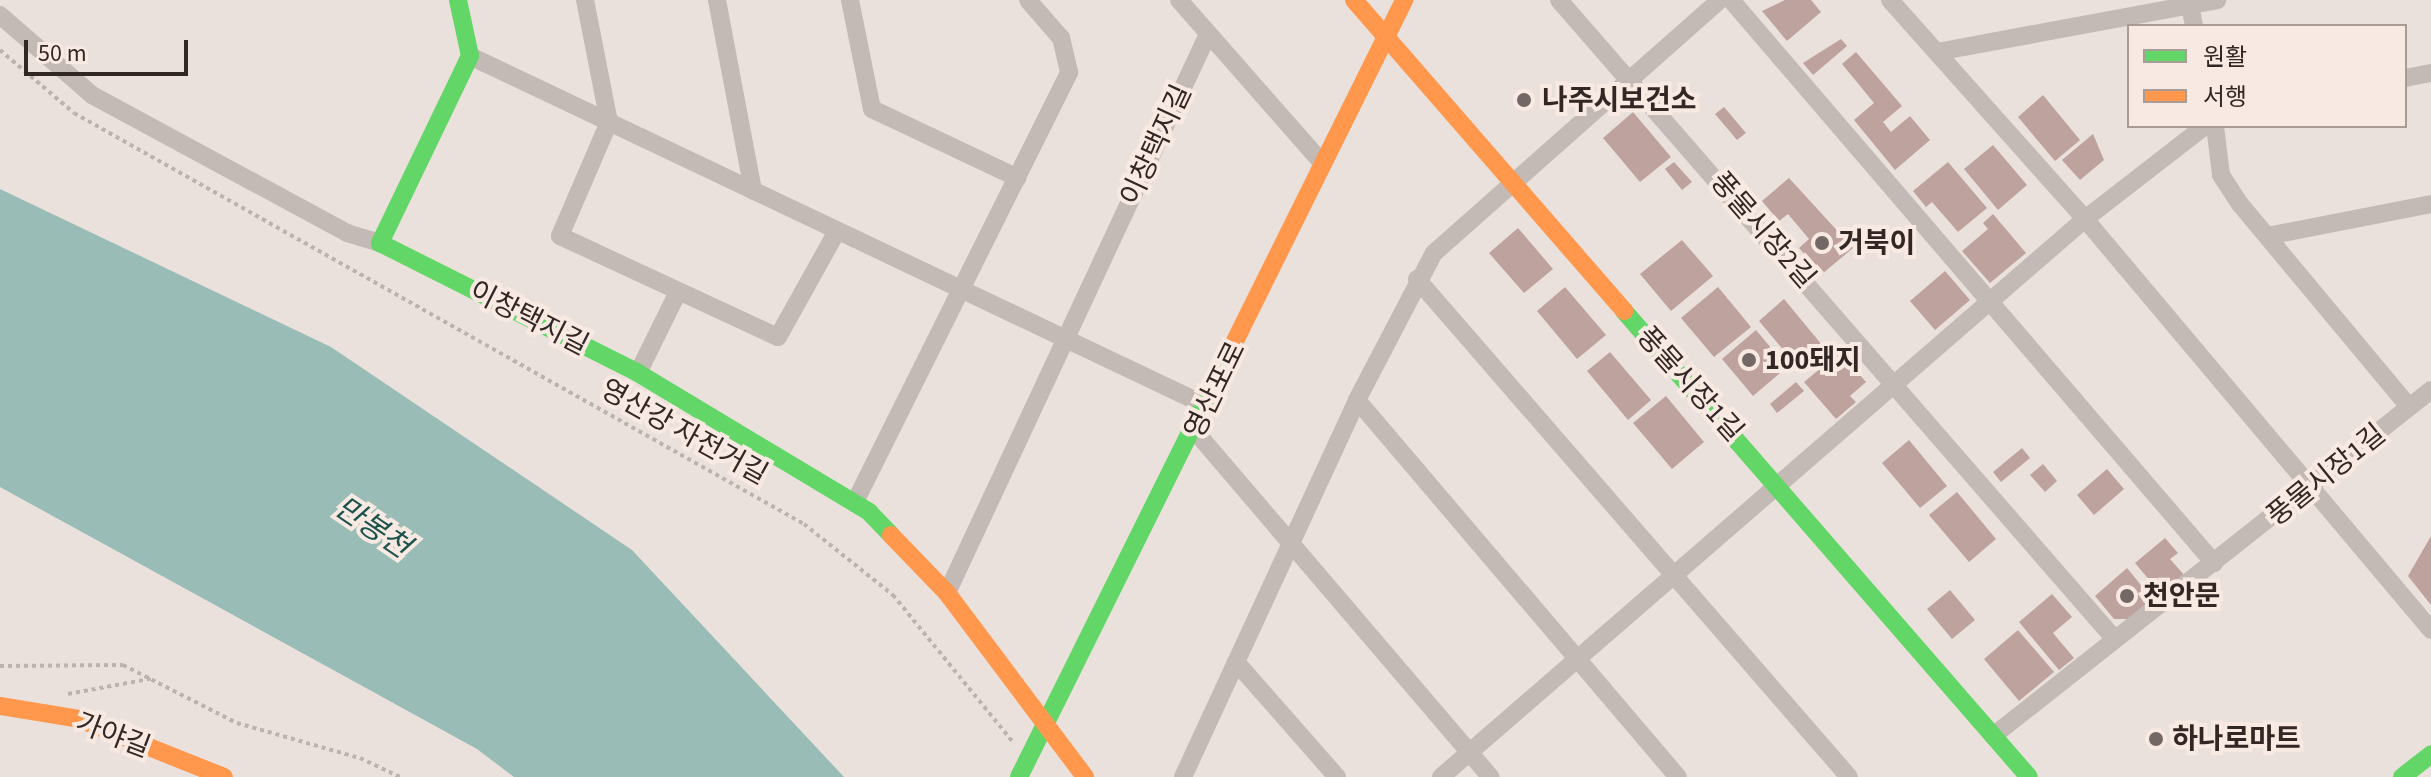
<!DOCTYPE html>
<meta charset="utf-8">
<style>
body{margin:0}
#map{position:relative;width:2431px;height:777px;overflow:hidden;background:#eae1dc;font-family:"Source Sans 3","Noto Sans KR",sans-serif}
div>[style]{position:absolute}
.water>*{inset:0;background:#99bcb6}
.building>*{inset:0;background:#bda29e}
.path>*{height:4px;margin-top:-2px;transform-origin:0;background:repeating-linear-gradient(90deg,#bcb2ae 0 4px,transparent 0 8px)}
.street>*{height:18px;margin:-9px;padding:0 9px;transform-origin:9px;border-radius:9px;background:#c3bab6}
.fast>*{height:18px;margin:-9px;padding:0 9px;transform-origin:9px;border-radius:9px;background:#63d668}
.slow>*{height:18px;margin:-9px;padding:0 9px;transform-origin:9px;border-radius:9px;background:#ff974d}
.dots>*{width:22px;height:22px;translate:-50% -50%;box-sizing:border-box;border:4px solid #f8eae2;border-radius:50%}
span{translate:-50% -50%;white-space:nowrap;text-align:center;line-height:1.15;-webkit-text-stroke:8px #f8eae2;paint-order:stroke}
.poi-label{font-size:28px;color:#332725;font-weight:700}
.left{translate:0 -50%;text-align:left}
.street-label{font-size:28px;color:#332725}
.water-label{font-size:30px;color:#1c534d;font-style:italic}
.legend{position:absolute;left:2127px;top:24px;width:280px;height:104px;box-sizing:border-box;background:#f8eae2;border:2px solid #a99c96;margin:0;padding:10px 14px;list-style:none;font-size:24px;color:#332725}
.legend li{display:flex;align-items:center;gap:16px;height:40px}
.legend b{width:40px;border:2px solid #a99c96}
.scale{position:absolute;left:24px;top:40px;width:164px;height:36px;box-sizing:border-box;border:4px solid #332725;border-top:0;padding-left:10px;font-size:24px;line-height:28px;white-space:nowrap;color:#332725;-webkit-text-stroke:6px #f8eae2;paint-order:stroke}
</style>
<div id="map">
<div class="water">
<i style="clip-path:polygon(0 189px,331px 347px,632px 550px,844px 777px,514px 777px,477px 749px,0 487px)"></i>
</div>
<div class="building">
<i style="clip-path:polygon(1785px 0,1811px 0,1821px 12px,1787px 41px,1762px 11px)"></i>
<i style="clip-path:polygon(1841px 39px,1847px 46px,1813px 75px,1803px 63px)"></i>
<i style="clip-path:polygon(1856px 52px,1902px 106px,1883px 122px,1891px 132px,1910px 116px,1930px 140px,1895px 170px,1854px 120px,1874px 103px,1842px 64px)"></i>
<i style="clip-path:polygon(2043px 95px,2080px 140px,2055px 161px,2018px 117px)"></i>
<i style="clip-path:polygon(1724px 107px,1746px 133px,1737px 140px,1715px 114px)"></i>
<i style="clip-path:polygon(1633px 112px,1671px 157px,1640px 182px,1603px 138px)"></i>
<i style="clip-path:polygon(2093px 134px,2104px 160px,2080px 180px,2062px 160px)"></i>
<i style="clip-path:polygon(1993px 145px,2027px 185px,1998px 210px,1964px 169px)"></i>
<i style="clip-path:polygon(1674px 162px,1692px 182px,1682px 190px,1665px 169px)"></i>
<i style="clip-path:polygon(1948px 162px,1987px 208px,1958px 232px,1932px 202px,1926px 207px,1913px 191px)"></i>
<i style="clip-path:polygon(1789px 178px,1853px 248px,1822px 274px,1799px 248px,1809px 239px,1788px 214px,1779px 221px,1762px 201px)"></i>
<i style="clip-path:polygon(1993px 214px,2026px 253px,1990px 283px,1962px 251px,1988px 229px,1983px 223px)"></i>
<i style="clip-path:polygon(1518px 228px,1553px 269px,1524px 293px,1489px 253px)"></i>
<i style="clip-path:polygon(1682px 240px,1713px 276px,1671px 311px,1640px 274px)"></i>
<i style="clip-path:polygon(1945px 271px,1970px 300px,1935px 330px,1910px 301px)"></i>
<i style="clip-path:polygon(1565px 287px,1606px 335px,1577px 359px,1537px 311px)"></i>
<i style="clip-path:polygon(1718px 287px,1751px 327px,1714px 357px,1681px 318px)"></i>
<i style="clip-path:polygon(1784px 299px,1827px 351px,1802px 372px,1759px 321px)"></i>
<i style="clip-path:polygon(1756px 330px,1787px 367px,1753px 396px,1722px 359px)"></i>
<i style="clip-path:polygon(1610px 352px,1651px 400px,1628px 420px,1587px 371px)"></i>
<i style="clip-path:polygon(1840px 352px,1866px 382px,1850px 396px,1856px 402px,1836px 419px,1804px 382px)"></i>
<i style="clip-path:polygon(1796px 382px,1804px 391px,1777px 413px,1770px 404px)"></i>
<i style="clip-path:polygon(1666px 396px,1704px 442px,1672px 469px,1633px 423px)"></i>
<i style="clip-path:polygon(1909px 440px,1947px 486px,1920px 508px,1882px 463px)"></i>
<i style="clip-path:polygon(2022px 448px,2030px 458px,2001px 482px,1993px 472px)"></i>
<i style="clip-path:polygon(2043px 464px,2057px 481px,2045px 492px,2030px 475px)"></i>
<i style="clip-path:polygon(2107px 469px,2124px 489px,2094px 515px,2077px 495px)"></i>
<i style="clip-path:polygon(1957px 492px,1996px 539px,1969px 562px,1929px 515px)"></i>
<i style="clip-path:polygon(2431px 536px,2431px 605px,2408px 576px)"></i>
<i style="clip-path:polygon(2165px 538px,2178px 553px,2170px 559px,2185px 576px,2162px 595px,2135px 563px)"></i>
<i style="clip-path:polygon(2127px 568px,2153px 600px,2131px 619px,2114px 619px,2095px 596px)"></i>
<i style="clip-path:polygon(1950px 590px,1975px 620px,1952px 639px,1927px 609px)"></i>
<i style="clip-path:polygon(2052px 594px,2072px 617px,2053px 633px,2074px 658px,2059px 670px,2019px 622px)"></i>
<i style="clip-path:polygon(2018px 630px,2054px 672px,2019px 701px,1984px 659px)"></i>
</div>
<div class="path">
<i style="left:0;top:50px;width:97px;rotate:40.4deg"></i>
<i style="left:74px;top:113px;width:838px;rotate:29.38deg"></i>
<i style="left:804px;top:524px;width:114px;rotate:38.6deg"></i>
<i style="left:893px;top:595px;width:190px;rotate:50.8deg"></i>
<i style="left:0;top:666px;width:123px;rotate:-0.5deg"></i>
<i style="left:123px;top:665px;width:128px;rotate:27deg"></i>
<i style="left:237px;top:723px;width:128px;rotate:15.9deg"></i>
<i style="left:360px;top:758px;width:44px;rotate:25.4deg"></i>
<i style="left:68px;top:694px;width:87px;rotate:-10.5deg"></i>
</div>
<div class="street">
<i style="left:585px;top:0;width:124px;rotate:78.9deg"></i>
<i style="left:609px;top:122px;width:124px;rotate:113.3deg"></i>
<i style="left:560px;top:236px;width:240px;rotate:24.9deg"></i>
<i style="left:778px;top:337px;width:121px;rotate:-60.9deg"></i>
<i style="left:717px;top:0;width:194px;rotate:79.3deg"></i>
<i style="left:850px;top:0;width:111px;rotate:78.6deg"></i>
<i style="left:872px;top:109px;width:161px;rotate:25.3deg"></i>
<i style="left:1179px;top:0;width:218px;rotate:48.7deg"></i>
<i style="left:1559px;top:0;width:844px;rotate:48.99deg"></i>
<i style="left:1731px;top:0;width:742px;rotate:49.37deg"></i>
<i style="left:1890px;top:0;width:293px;rotate:48.3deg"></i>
<i style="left:2085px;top:219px;width:537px;rotate:49.91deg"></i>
<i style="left:2189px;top:0;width:26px;rotate:79deg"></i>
<i style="left:0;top:15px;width:122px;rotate:41deg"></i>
<i style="left:92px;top:95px;width:290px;rotate:28.4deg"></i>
<i style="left:347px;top:233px;width:34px;rotate:17deg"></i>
<i style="left:1937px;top:52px;width:285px;rotate:-10.5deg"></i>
<i style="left:470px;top:56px;width:816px;rotate:25.4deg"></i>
<i style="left:2405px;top:78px;width:26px;rotate:-11deg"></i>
<i style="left:2215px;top:126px;width:49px;rotate:83deg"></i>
<i style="left:2221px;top:175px;width:35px;rotate:57deg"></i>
<i style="left:2240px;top:204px;width:264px;rotate:50.2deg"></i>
<i style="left:2267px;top:236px;width:167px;rotate:-11deg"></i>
<i style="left:1417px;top:279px;width:659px;rotate:49.06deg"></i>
<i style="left:638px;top:373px;width:90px;rotate:-63.7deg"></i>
<i style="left:1357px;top:400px;width:495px;rotate:49.6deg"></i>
<i style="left:1195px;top:431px;width:455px;rotate:49.5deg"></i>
<i style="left:855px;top:502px;width:480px;rotate:-63.5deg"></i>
<i style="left:1069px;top:72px;width:35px;rotate:-103deg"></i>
<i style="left:1061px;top:38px;width:50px;rotate:-131deg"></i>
<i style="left:947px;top:593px;width:617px;rotate:-64.97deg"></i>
<i style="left:1236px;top:662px;width:153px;rotate:48.7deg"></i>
<i style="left:1993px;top:736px;width:558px;rotate:-38.31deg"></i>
<i style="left:1183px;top:777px;width:415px;rotate:-65.2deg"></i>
<i style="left:1357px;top:400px;width:166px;rotate:-62.4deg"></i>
<i style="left:1434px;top:253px;width:382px;rotate:-41.5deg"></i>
<i style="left:1441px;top:777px;width:852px;rotate:-40.91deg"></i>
<i style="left:2085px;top:219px;width:152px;rotate:-37.8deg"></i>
</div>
<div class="fast">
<i style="left:458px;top:0;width:57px;rotate:77.9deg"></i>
<i style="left:470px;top:56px;width:208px;rotate:115.7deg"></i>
<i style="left:380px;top:243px;width:289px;rotate:26.7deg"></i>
<i style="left:638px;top:373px;width:270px;rotate:31deg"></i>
<i style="left:869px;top:512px;width:32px;rotate:46deg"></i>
<i style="left:1624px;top:311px;width:617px;rotate:49.01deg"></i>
<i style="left:1019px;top:777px;width:484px;rotate:-63.6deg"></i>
<i style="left:2402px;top:777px;width:37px;rotate:-38deg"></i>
</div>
<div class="slow">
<i style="left:1354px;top:0;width:412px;rotate:49deg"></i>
<i style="left:1234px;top:343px;width:383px;rotate:-63.6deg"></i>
<i style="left:891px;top:535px;width:81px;rotate:46deg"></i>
<i style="left:947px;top:593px;width:230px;rotate:53.1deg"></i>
<i style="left:0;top:706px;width:80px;rotate:9.3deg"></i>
<i style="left:79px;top:719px;width:156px;rotate:21.8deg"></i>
</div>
<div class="dots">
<i style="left:1524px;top:100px;background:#736865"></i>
<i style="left:1822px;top:243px;background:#736865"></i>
<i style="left:1749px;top:360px;background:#736865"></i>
<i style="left:2127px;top:596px;background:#736865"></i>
<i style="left:2156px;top:739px;background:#736865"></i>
</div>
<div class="poi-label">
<span class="left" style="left:1542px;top:100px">나주시보건소</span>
<span class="left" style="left:1838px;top:243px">거북이</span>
<span class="left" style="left:1765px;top:360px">100돼지</span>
<span class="left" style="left:2143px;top:596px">천안문</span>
<span class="left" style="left:2172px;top:739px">하나로마트</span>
</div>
<div class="street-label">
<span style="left:1156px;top:145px;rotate:-65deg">이창택지길</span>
<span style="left:1763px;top:230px;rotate:49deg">풍물시장2길</span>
<span style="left:529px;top:318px;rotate:27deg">이창택지길</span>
<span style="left:1690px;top:384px;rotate:48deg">풍물시장1길</span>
<span style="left:1215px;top:390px;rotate:-64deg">영산포로</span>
<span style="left:684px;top:432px;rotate:29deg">영산강 자전거길</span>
<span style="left:2326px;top:475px;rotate:-39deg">풍물시장1길</span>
<span style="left:113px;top:735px;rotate:21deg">가야길</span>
</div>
<div class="water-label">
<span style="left:372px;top:528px;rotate:34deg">만봉천</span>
</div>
<ul class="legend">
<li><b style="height:10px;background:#63d668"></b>원활</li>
<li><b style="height:10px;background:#ff974d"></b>서행</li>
</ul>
<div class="scale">50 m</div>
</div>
